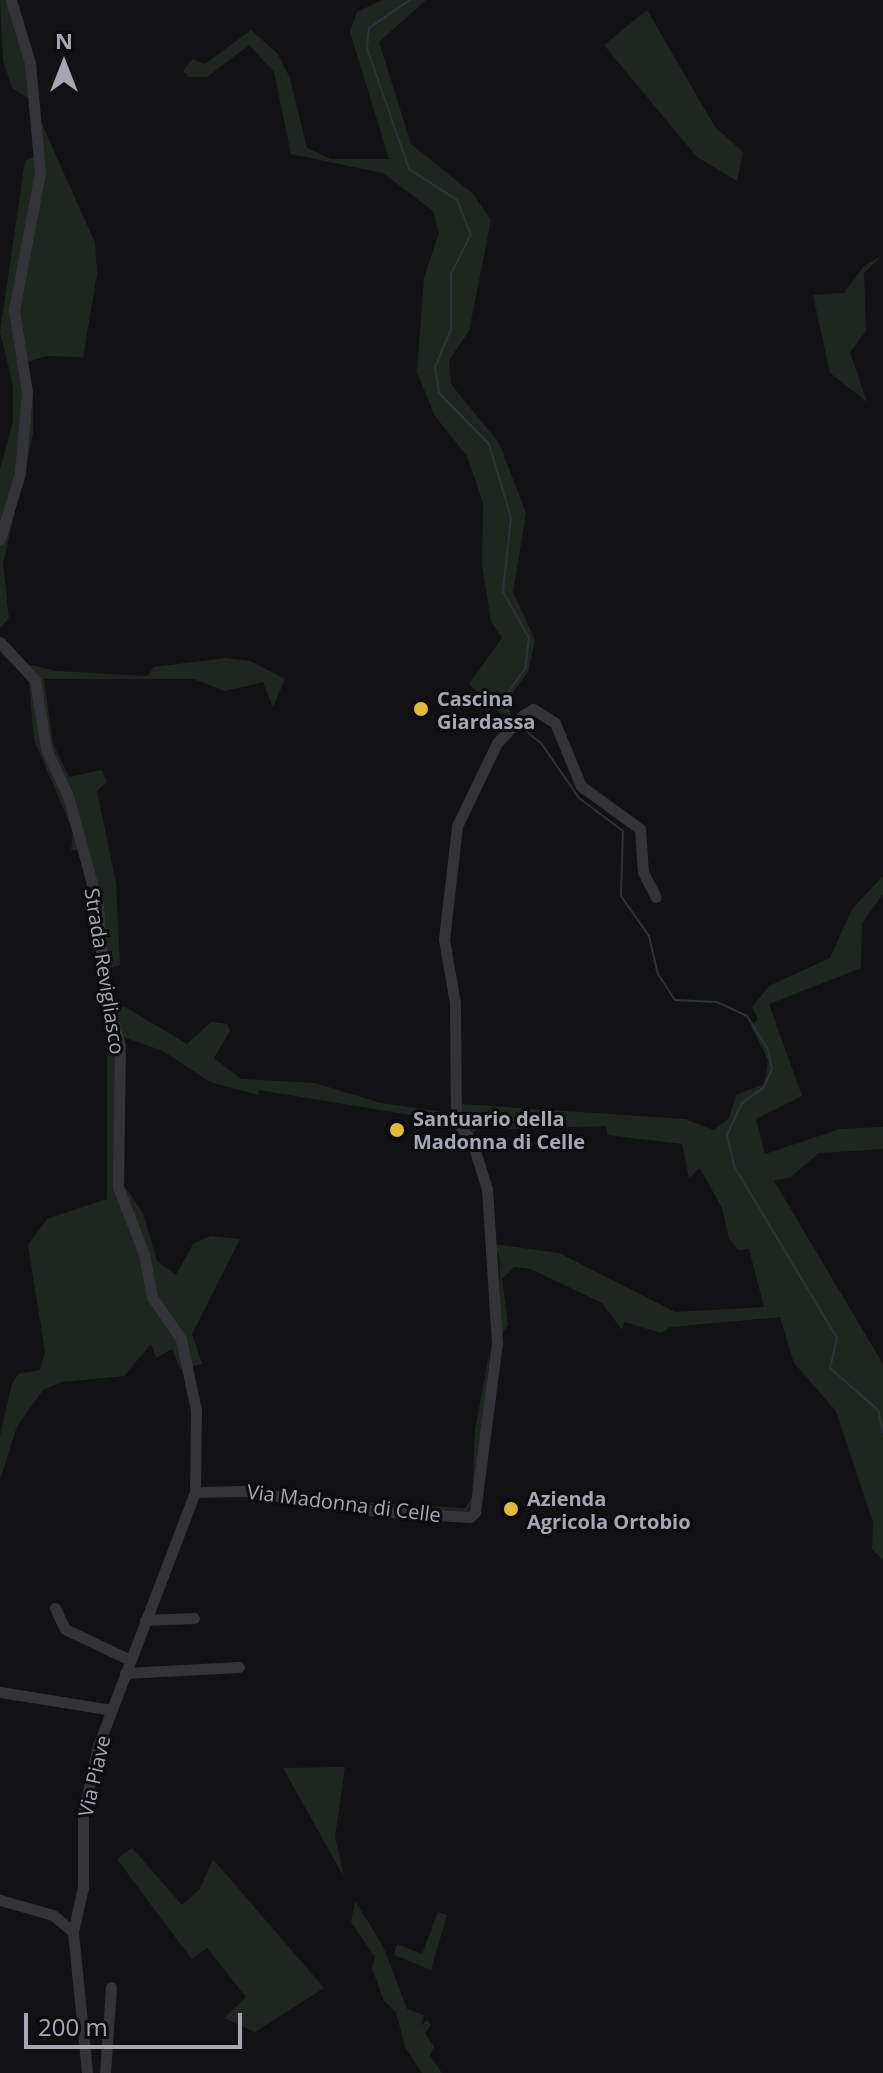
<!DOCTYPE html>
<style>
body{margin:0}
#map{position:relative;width:883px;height:2073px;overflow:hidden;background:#121214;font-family:"Open Sans",sans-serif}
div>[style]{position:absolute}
.green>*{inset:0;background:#1f2620}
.stream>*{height:2px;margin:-1px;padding:0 1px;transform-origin:1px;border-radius:1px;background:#2d333b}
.minor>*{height:11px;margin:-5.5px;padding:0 5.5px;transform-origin:5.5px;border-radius:5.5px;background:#343438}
.dots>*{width:22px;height:22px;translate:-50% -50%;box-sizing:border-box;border:4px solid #0d0d0f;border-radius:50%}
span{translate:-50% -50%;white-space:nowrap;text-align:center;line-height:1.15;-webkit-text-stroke:6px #0d0d0f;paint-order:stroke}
.poi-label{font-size:20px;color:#a5a8b3;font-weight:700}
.left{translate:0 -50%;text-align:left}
.street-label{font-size:20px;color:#a5a8b3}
.north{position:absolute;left:24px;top:24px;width:80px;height:80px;-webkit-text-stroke:6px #0d0d0f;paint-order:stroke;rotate:0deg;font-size:22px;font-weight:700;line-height:32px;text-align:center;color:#a5a8b3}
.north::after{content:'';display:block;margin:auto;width:28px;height:36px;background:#a5a8b3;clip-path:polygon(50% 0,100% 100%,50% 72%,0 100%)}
.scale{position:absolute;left:24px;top:2013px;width:218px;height:36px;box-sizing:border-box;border:4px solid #a5a8b3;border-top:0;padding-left:10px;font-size:24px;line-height:28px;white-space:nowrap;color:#a5a8b3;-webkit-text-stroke:6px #0d0d0f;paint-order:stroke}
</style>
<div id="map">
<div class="green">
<i style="clip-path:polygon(0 0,9px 0,28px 64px,28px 98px,12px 88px,3px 60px)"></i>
<i style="clip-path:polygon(382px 0,426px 0,379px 42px,411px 144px,473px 194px,491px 220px,469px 331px,449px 360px,451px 384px,499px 443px,526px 513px,513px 592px,535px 640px,528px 672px,508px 699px,510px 712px,502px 715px,469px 684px,502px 638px,491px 621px,482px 565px,483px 503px,467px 456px,435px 416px,417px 372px,424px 278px,439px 233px,433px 211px,383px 173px,291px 154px,274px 72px,249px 45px,207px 77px,189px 77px,183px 71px,193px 59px,205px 64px,251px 30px,277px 53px,290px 78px,307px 148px,331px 159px,389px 159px,350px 32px,357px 12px)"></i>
<i style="clip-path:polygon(647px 10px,715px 127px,743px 152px,737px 181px,697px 157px,604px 45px)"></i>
<i style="clip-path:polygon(37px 113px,95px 243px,97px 274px,83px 357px,46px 356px,24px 363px,33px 398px,33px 434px,3px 563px,9px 618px,0 628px,0 469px,13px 422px,13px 385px,0 332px,25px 161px,40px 154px)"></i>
<i style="clip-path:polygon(883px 255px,864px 273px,866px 331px,850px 352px,867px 402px,830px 373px,813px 295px,844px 293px,864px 266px)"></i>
<i style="clip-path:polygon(0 639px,26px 664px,56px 671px,147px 676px,154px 667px,225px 658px,250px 661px,285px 679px,273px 707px,263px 682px,225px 691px,194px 679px,44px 679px,53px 743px,69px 777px,102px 770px,107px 782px,97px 791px,116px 883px,120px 965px,105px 970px,85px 848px,71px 851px,73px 831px,34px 740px,29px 682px,0 652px)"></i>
<i style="clip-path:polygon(883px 876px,883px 894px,862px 923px,861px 968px,769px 1004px,802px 1096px,756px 1119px,765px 1154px,840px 1129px,883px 1127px,883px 1149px,819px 1153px,791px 1177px,774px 1181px,883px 1364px,883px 1560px,872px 1549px,873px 1522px,836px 1411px,794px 1363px,780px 1317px,670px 1327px,661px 1333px,624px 1322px,622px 1330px,602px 1303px,531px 1269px,514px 1267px,502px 1279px,508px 1325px,499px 1338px,500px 1258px,494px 1244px,559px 1253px,675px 1312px,764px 1307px,749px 1249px,738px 1250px,729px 1239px,722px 1208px,700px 1168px,689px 1178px,682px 1144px,607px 1135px,606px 1126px,509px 1129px,486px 1123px,472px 1133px,458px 1121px,461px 1104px,685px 1119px,714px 1130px,729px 1118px,736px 1095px,762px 1085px,766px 1076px,768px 1060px,751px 1026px,758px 1019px,752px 1007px,769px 986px,830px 958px,852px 909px)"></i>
<i style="clip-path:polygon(125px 1007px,187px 1044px,211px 1022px,227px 1024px,230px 1031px,214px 1058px,241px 1079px,315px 1083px,381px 1103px,449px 1113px,447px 1121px,259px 1090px,258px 1095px,210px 1082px,163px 1051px,121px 1036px,112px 1008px)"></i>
<i style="clip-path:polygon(107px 1014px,118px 1045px,117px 1191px,125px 1187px,143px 1213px,157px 1261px,176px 1275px,193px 1244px,211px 1236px,240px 1239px,192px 1334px,202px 1364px,180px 1369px,172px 1349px,156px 1358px,151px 1344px,124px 1376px,62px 1382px,43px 1390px,17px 1426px,0 1480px,0 1436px,12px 1384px,18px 1374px,40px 1370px,45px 1352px,28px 1245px,47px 1219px,107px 1199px)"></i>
<i style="clip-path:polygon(490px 1349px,477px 1491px,468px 1512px,316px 1500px,465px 1508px,472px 1497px,475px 1430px)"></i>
<i style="clip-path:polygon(345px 1767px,335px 1837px,344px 1877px,283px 1768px)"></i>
<i style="clip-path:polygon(132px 1848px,182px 1905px,200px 1889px,213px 1859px,324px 1988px,255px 2032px,224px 2018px,246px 1997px,207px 1948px,192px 1959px,163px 1921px,117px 1859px)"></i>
<i style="clip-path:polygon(355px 1901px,383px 1946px,407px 2009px,424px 2015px,421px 2026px,427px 2020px,431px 2025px,425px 2033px,434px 2047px,430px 2056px,442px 2073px,422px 2073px,405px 2047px,396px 2012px,384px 2001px,372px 1968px,375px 1957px,351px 1922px)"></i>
<i style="clip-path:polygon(438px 1912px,447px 1915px,431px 1970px,394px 1955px,397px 1944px,422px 1954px)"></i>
</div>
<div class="stream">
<i style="left:410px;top:0;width:50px;rotate:145.7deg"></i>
<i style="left:369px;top:28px;width:20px;rotate:96deg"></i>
<i style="left:367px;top:48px;width:128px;rotate:70.9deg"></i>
<i style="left:409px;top:169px;width:57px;rotate:32.9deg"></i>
<i style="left:457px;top:200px;width:37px;rotate:68deg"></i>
<i style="left:471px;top:234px;width:45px;rotate:116.6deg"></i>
<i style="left:451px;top:274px;width:55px;rotate:90deg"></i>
<i style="left:451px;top:329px;width:41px;rotate:112.8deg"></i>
<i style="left:435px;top:367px;width:26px;rotate:81deg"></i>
<i style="left:439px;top:393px;width:71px;rotate:45.6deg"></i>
<i style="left:489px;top:444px;width:77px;rotate:73.4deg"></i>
<i style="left:511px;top:518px;width:74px;rotate:96.2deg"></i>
<i style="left:503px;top:592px;width:53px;rotate:60.5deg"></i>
<i style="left:529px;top:638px;width:31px;rotate:97deg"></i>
<i style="left:525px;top:669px;width:39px;rotate:126deg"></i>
<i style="left:502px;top:701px;width:22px;rotate:60deg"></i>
<i style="left:521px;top:727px;width:26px;rotate:39deg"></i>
<i style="left:541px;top:743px;width:67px;rotate:55.4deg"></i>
<i style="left:579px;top:798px;width:55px;rotate:36.9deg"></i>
<i style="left:623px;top:831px;width:65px;rotate:91.8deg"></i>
<i style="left:621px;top:896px;width:49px;rotate:55deg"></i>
<i style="left:649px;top:936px;width:39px;rotate:77deg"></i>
<i style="left:658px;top:974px;width:31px;rotate:57deg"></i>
<i style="left:675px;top:1000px;width:42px;rotate:2.7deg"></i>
<i style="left:717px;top:1002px;width:33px;rotate:25deg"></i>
<i style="left:747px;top:1016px;width:40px;rotate:58deg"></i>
<i style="left:768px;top:1050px;width:19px;rotate:78deg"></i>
<i style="left:772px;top:1069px;width:20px;rotate:114deg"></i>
<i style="left:764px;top:1087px;width:27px;rotate:144deg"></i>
<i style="left:742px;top:1103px;width:35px;rotate:115deg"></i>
<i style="left:727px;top:1135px;width:32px;rotate:77deg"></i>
<i style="left:734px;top:1166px;width:200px;rotate:59.1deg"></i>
<i style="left:837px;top:1338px;width:31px;rotate:103deg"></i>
<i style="left:830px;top:1368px;width:64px;rotate:41.2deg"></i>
<i style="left:878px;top:1410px;width:23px;rotate:77deg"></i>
</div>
<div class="minor">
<i style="left:0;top:539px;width:69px;rotate:-73.1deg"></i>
<i style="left:20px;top:473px;width:81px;rotate:-85.1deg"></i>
<i style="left:27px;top:392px;width:83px;rotate:-99deg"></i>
<i style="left:14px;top:310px;width:140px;rotate:-79.3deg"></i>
<i style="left:40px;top:172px;width:109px;rotate:-95.2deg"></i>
<i style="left:30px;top:63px;width:66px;rotate:-106.8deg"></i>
<i style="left:0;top:642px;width:52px;rotate:47.4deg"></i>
<i style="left:35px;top:680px;width:70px;rotate:80.9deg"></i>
<i style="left:46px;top:749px;width:52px;rotate:64.9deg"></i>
<i style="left:68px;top:796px;width:114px;rotate:74.7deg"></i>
<i style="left:98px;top:906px;width:76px;rotate:86.2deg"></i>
<i style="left:103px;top:982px;width:66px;rotate:75.1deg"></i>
<i style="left:120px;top:1046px;width:141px;rotate:90.8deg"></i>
<i style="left:118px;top:1187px;width:72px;rotate:68.8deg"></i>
<i style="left:144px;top:1254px;width:44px;rotate:79.5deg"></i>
<i style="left:152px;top:1297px;width:51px;rotate:55.4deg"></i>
<i style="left:181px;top:1339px;width:73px;rotate:78.1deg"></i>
<i style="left:196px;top:1410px;width:82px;rotate:90.7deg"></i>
<i style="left:195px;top:1492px;width:272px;rotate:110.9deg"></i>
<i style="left:98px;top:1746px;width:70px;rotate:102.4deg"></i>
<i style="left:83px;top:1814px;width:73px;rotate:90deg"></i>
<i style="left:83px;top:1887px;width:46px;rotate:102.5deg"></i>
<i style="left:73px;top:1932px;width:142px;rotate:84.3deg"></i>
<i style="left:195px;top:1492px;width:49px;rotate:-1.2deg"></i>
<i style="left:244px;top:1491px;width:134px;rotate:8.6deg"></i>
<i style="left:377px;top:1511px;width:93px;rotate:3.7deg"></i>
<i style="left:470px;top:1517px;width:7px;rotate:-45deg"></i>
<i style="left:475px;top:1512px;width:170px;rotate:-82.6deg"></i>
<i style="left:497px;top:1343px;width:154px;rotate:-93.7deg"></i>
<i style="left:487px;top:1189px;width:50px;rotate:-107.4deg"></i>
<i style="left:472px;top:1141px;width:25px;rotate:-130deg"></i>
<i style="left:456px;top:1122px;width:119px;rotate:-90.5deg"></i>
<i style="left:455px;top:1003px;width:65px;rotate:-99.8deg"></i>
<i style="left:444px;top:939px;width:114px;rotate:-83.4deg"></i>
<i style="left:457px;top:826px;width:92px;rotate:-64.3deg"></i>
<i style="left:497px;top:743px;width:38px;rotate:-47deg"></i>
<i style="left:523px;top:715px;width:12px;rotate:-31deg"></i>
<i style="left:533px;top:709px;width:26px;rotate:32deg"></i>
<i style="left:555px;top:723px;width:68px;rotate:67.6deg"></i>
<i style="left:581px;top:786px;width:73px;rotate:36.1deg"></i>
<i style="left:640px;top:829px;width:43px;rotate:86deg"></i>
<i style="left:643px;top:872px;width:28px;rotate:63deg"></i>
<i style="left:55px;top:1608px;width:23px;rotate:65deg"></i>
<i style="left:65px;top:1629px;width:72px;rotate:25.5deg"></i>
<i style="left:145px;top:1620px;width:49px;rotate:-2.3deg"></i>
<i style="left:125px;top:1673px;width:114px;rotate:-3deg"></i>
<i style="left:0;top:1692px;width:113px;rotate:9.1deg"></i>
<i style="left:0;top:1900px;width:55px;rotate:15.8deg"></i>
<i style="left:53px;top:1915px;width:26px;rotate:40deg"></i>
<i style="left:105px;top:2073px;width:86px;rotate:-86deg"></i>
</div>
<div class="dots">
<i style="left:421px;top:709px;background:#e1ba3d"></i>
<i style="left:397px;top:1130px;background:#e1ba3d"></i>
<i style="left:511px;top:1509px;background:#e1ba3d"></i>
</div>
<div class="poi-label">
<span class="left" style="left:437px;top:710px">Cascina<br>Giardassa</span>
<span class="left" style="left:413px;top:1130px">Santuario della<br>Madonna di Celle</span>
<span class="left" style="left:527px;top:1510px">Azienda<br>Agricola Ortobio</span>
</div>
<div class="street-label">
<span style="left:105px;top:971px;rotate:81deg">Strada Revigliasco</span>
<span style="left:344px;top:1503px;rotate:7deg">Via Madonna di Celle</span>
<span style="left:94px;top:1776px;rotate:-77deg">Via Piave</span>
</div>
<div class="north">N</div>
<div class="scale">200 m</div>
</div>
